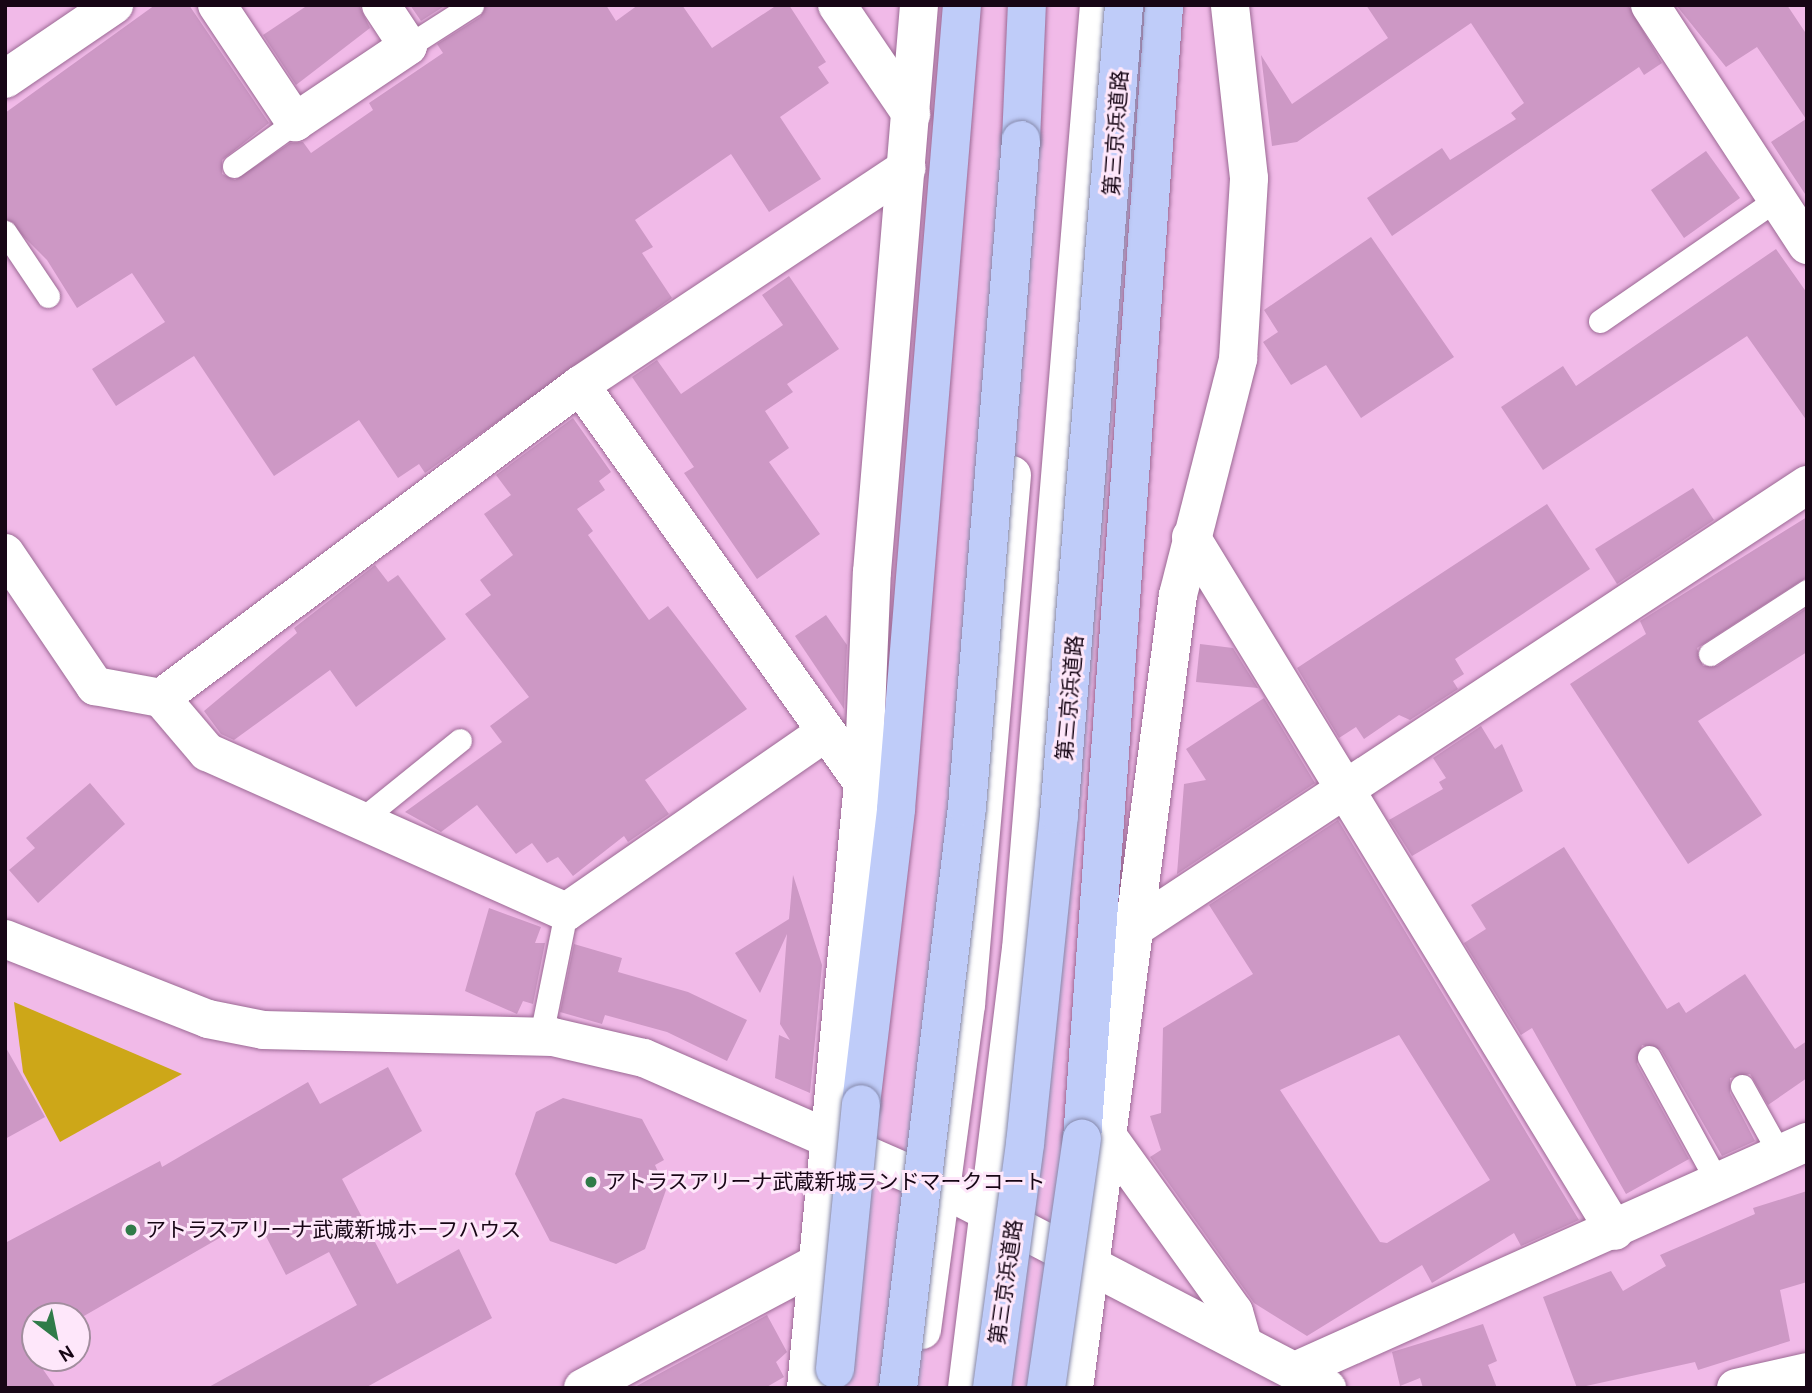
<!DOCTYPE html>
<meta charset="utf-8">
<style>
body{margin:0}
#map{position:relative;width:1812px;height:1393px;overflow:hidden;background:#f1bae8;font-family:Cabin,"Noto Sans JP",sans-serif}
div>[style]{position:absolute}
.green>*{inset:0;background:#cda718}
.building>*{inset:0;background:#cd98c5}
.roads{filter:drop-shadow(0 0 2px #9b6994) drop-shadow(0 0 2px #9b6994)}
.lane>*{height:23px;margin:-11.5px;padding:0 11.5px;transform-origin:11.5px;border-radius:11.5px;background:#fff}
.street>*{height:38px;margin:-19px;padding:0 19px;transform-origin:19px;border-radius:19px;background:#fff}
.secondary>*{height:38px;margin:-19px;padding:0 19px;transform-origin:19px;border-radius:19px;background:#fff}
.highway>*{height:38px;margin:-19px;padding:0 19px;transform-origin:19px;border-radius:19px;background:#bfccf9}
.bridges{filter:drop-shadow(0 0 2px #8487a9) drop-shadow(0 0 2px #8487a9)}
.highway-bridge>*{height:38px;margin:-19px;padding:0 19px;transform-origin:19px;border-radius:19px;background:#bfccf9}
.dots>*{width:19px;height:19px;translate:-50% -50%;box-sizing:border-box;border:4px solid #fee7fa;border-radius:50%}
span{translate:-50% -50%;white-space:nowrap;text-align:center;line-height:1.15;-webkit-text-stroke:6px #fee7fa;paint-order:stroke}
.street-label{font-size:21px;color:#170615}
.poi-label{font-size:21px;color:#170615}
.left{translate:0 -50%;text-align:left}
.frame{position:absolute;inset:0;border:7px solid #170615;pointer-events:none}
.north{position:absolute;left:21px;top:1302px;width:70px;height:70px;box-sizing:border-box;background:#fee7fa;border:2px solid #a28d9e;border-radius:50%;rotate:148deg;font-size:19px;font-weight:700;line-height:28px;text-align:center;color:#170615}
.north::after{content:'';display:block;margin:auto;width:24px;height:32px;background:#307b49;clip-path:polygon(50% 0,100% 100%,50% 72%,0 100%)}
</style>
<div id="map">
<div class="green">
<i style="clip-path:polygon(14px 1002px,182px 1074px,60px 1142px,23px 1072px)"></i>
</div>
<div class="building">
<i style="clip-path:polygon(155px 5px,189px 5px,269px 123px,222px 160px,222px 174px,235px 180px,290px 143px,303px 142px,311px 153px,373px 110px,369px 103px,443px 53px,437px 44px,480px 17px,486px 5px,606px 5px,616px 21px,638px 5px,682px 5px,712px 48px,777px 5px,789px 5px,826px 62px,818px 67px,829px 83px,780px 117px,821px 179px,769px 212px,731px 154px,635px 220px,653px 247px,642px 253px,672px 298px,425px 473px,419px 464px,398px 478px,359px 420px,274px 476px,194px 356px,116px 406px,92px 369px,165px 322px,132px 273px,77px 308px,47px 260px,5px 218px,5px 113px)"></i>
<i style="clip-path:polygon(308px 5px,359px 5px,370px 28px,296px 85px,263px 35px)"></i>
<i style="clip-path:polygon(410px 5px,446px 5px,421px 21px)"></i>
<i style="clip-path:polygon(1366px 5px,1628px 5px,1662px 63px,1644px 75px,1639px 67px,1392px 236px,1367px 198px,1442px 148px,1450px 160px,1516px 119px,1511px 113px,1524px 103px,1471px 23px,1297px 142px,1272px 146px,1261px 55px,1292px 104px,1388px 38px)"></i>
<i style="clip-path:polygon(1676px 5px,1787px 5px,1807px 35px,1807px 197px,1771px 142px,1806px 119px,1757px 47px,1726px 67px)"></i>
<i style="clip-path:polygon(1706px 151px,1740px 198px,1684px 238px,1651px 190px)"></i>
<i style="clip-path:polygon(1371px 237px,1454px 357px,1361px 418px,1326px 365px,1291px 385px,1263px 342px,1278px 332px,1264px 310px)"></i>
<i style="clip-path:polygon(1776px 249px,1807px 293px,1807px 421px,1747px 336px,1543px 470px,1501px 407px,1563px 366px,1576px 386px)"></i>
<i style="clip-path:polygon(789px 276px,839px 349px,787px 384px,793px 392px,765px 411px,789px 448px,769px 462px,820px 534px,757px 579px,684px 473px,694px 467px,632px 377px,657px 360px,681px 394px,783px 325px,762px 295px)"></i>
<i style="clip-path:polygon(573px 418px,611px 472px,599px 481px,605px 490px,577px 509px,593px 531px,588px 535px,649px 620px,668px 606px,747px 709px,645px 780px,669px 814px,628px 842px,624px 836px,573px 876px,558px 857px,547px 863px,532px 843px,516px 854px,477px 805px,441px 832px,405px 812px,502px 742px,490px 726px,529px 697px,465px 614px,491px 595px,480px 580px,513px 555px,484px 514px,511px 495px,496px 475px)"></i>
<i style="clip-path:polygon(1693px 488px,1714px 520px,1617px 584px,1595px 549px)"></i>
<i style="clip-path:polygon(1547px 504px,1590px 569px,1455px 659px,1464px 674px,1453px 681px,1458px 689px,1410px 720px,1399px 715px,1364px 739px,1356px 727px,1339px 738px,1297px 668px)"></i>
<i style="clip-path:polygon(1807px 517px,1807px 577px,1697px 648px,1703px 666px,1717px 666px,1807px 608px,1807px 652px,1698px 721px,1762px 815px,1688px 864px,1570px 684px,1646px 634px,1640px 621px)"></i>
<i style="clip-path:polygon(375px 565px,388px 582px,398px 575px,446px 639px,356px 707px,330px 670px,234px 740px,221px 734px,204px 711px,297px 633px,294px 628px)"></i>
<i style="clip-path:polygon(826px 615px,847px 645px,844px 709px,795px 636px)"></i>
<i style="clip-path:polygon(1200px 644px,1233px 648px,1258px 688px,1196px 682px)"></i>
<i style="clip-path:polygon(1264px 698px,1315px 783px,1177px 874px,1184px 784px,1206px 780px,1186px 749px)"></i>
<i style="clip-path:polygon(1481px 726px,1495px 749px,1502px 744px,1523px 791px,1412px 856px,1389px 820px,1443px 789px,1439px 782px,1446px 778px,1433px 758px)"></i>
<i style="clip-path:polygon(90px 783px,125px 824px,38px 903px,9px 870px,35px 848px,26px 838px)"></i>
<i style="clip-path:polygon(evenodd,1338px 820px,1579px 1220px,1521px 1246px,1514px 1233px,1432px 1283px,1422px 1265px,1307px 1336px,1254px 1303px,1150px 1157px,1161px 1150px,1150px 1116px,1161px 1113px,1163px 1028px,1253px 974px,1209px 905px,1338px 820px,1399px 1035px,1490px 1180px,1387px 1243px,1380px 1242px,1280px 1090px,1399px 1035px)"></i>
<i style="clip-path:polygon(1564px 847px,1667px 1009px,1679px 1002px,1686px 1013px,1745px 974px,1795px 1049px,1807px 1041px,1807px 1078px,1768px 1105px,1750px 1074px,1730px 1078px,1730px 1093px,1755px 1141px,1722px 1156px,1661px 1050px,1642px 1045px,1637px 1064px,1689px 1159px,1626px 1194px,1532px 1028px,1521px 1035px,1464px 943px,1486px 929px,1471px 905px)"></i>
<i style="clip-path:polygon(793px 875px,822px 965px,810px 1093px,775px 1078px,779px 1035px,790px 1040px,780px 1024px,787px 934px,760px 993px,735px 953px,789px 919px)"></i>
<i style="clip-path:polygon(489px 908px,541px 927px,535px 943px,545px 943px,533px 1004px,523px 1001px,517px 1014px,465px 991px)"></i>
<i style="clip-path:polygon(574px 944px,622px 958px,618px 972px,688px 992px,747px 1020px,727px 1061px,667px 1032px,605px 1015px,602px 1024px,560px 1012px)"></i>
<i style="clip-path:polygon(5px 1046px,45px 1117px,5px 1139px)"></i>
<i style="clip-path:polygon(388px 1067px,422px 1131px,342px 1179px,397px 1284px,459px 1249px,492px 1318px,365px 1388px,207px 1388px,357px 1305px,329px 1252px,286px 1275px,256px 1217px,77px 1320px,35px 1316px,35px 1358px,56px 1388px,5px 1388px,5px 1243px,160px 1161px,162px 1167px,308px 1082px,320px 1104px)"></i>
<i style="clip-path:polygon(563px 1098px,642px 1119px,664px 1160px,655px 1165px,666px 1190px,645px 1249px,616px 1264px,550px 1241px,515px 1174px,536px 1112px)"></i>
<i style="clip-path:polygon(1807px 1191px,1807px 1282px,1780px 1290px,1790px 1341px,1698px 1370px,1695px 1362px,1577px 1388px,1543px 1297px,1611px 1271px,1623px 1291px,1666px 1266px,1660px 1255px,1755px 1214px,1753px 1208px)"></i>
<i style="clip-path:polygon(767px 1315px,787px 1352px,776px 1362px,784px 1377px,765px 1388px,633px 1388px)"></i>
<i style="clip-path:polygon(1483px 1324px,1497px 1361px,1488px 1365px,1497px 1388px,1423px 1388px,1420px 1378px,1400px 1386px,1392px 1352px)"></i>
</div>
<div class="roads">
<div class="lane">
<i style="left:408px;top:46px;width:76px;rotate:-32.6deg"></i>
<i style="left:234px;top:166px;width:75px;rotate:-35.8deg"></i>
<i style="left:5px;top:232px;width:77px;rotate:56.1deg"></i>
<i style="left:1600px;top:321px;width:216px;rotate:-34.6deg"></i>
<i style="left:1710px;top:654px;width:116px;rotate:-33deg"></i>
<i style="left:361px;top:820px;width:127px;rotate:-38.9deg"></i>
<i style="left:541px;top:1036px;width:126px;rotate:-78.6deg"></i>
<i style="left:1649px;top:1057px;width:144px;rotate:61.3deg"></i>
<i style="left:1742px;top:1086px;width:80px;rotate:60.9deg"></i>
</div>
<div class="street">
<i style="left:217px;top:5px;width:141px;rotate:56.3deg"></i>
<i style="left:295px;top:122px;width:136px;rotate:-33.9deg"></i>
<i style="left:408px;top:46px;width:49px;rotate:-123.4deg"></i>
<i style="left:1650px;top:5px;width:287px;rotate:56.8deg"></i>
<i style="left:5px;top:79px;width:132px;rotate:-34.2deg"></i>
<i style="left:580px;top:385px;width:488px;rotate:54.6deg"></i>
<i style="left:1191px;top:537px;width:813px;rotate:58.58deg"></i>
<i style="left:5px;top:553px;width:161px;rotate:55.9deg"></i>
<i style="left:95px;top:686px;width:67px;rotate:10.3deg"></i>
<i style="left:161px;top:698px;width:71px;rotate:49.6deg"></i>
<i style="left:207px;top:752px;width:393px;rotate:24deg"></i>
<i style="left:566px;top:912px;width:316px;rotate:-34.7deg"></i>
<i style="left:161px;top:698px;width:523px;rotate:-36.76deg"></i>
<i style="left:580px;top:385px;width:392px;rotate:-33.6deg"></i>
<i style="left:1130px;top:931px;width:811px;rotate:-33.38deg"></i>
<i style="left:1106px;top:1134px;width:219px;rotate:54.3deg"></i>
<i style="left:1234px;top:1312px;width:32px;rotate:74deg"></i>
<i style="left:1297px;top:1370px;width:559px;rotate:-24.09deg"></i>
<i style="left:583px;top:1388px;width:264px;rotate:-28deg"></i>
</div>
<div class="secondary">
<i style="left:837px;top:5px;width:132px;rotate:55.8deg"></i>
<i style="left:5px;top:939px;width:218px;rotate:21.5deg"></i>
<i style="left:208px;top:1019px;width:56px;rotate:11.3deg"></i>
<i style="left:263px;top:1030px;width:290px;rotate:1.4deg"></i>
<i style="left:553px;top:1037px;width:93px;rotate:13deg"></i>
<i style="left:644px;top:1058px;width:327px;rotate:23.6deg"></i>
<i style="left:944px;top:1189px;width:432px;rotate:27.5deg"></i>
<i style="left:922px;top:1330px;width:328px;rotate:-82.3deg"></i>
<i style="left:966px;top:1005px;width:532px;rotate:-85.04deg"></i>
<i style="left:806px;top:1388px;width:608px;rotate:-84.62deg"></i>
<i style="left:863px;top:783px;width:211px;rotate:-87.6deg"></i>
<i style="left:872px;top:572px;width:569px;rotate:-85.26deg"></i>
<i style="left:967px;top:1388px;width:442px;rotate:-83deg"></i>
<i style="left:1021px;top:949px;width:947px;rotate:-85.28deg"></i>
<i style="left:1074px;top:1388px;width:800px;rotate:-82.53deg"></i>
<i style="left:1178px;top:595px;width:244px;rotate:-75.7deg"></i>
<i style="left:1238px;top:359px;width:181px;rotate:-86.5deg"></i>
<i style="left:1249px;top:178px;width:174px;rotate:-96.3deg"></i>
<i style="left:1736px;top:1388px;width:73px;rotate:-12.7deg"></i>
</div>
<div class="highway">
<i style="left:1021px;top:140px;width:135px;rotate:-87.5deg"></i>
<i style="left:861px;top:1104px;width:297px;rotate:-83.2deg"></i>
<i style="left:896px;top:809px;width:807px;rotate:-85.31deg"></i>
<i style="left:1082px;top:1139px;width:1137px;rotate:-85.86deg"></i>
</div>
</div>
<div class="bridges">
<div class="highway-bridge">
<i style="left:835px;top:1369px;width:266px;rotate:-84.4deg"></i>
<i style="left:898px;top:1388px;width:585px;rotate:-83.23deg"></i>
<i style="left:967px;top:807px;width:669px;rotate:-85.37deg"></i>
<i style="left:992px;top:1388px;width:246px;rotate:-82.3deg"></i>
<i style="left:1025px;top:1144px;width:331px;rotate:-84.1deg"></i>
<i style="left:1059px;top:815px;width:813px;rotate:-85.41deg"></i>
<i style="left:1046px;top:1388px;width:252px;rotate:-81.8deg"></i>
</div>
</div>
<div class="dots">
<i style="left:591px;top:1182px;background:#307b49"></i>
<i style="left:131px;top:1230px;background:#307b49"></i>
</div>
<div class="street-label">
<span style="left:1116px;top:133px;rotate:-86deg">第三京浜道路</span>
<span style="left:1070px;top:698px;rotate:-85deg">第三京浜道路</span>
<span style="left:1006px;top:1282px;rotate:-82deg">第三京浜道路</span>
</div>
<div class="poi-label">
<span class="left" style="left:605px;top:1182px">アトラスアリーナ武蔵新城ランドマークコート</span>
<span class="left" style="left:145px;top:1230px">アトラスアリーナ武蔵新城ホーフハウス</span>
</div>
<div class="frame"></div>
<div class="north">N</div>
</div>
